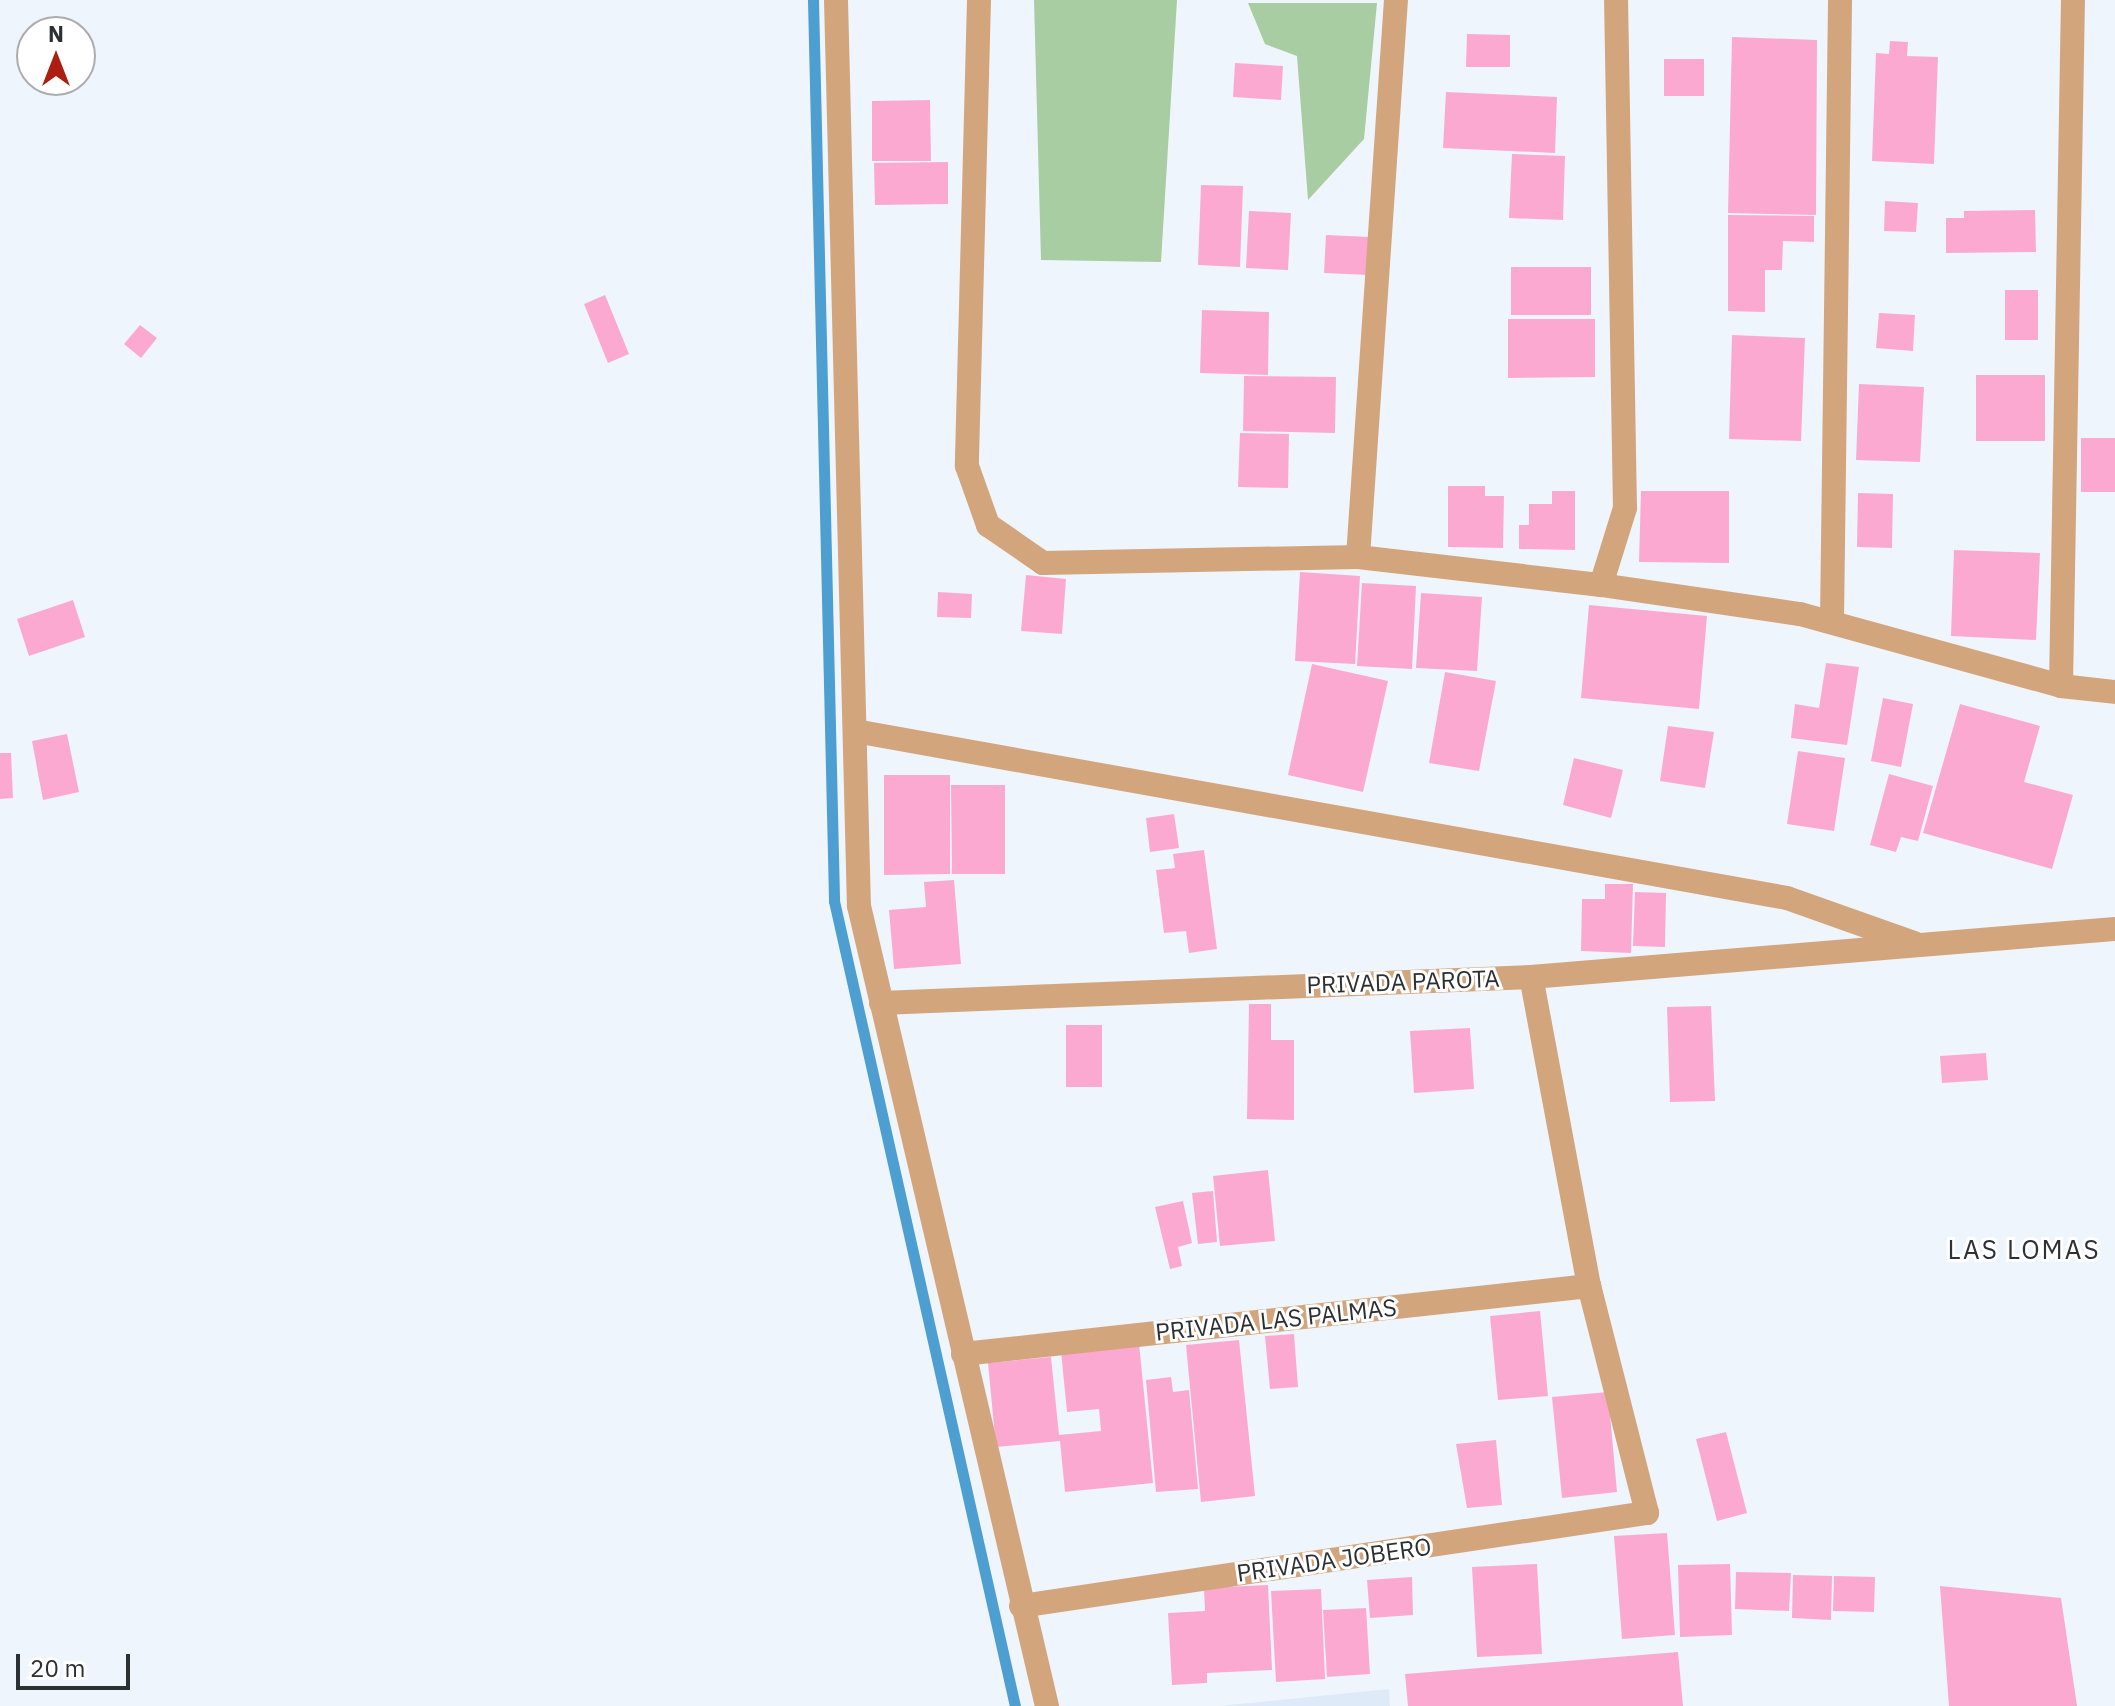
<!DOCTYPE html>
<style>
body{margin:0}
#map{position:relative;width:2115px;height:1706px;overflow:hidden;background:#eff5fd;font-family:"IBM Plex Sans",sans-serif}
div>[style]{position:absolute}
.built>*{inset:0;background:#dfeaf8}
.green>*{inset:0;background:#a8cda2}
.stream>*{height:11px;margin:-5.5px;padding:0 5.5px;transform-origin:5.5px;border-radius:5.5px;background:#4d9ed1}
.building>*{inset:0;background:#fca9d2}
.minor>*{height:24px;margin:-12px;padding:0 12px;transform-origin:12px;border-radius:12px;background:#d3a57d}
span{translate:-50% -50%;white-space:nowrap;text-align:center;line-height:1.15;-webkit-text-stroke:6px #fff;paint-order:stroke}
.street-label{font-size:24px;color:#2d3032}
.neighbourhood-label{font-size:26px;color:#2d3137;letter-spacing:2px}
.north{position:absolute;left:16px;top:16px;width:80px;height:80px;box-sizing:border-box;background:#fff;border:2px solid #abacad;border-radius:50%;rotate:0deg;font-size:22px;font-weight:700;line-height:32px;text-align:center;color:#2d3032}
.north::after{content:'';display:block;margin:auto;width:28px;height:36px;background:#ad1d12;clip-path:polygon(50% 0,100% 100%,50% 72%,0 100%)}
.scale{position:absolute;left:16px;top:1654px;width:114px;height:36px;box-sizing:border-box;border:4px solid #2d3032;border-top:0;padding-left:10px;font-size:24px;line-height:28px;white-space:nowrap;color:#2d3032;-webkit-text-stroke:6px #fff;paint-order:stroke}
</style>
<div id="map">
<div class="built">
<i style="clip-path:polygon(1389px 1689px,1390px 1706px,1219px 1706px)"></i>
</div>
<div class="green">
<i style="clip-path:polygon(1034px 0,1177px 0,1161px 262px,1041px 260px)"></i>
<i style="clip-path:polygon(1248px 3px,1377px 3px,1364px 139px,1308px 200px,1297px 56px,1265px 44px)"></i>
</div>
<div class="stream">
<i style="left:813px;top:0;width:901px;rotate:88.66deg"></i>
<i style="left:834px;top:901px;width:825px;rotate:77.33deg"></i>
</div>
<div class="building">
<i style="clip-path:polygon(1467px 34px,1510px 35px,1510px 67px,1466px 67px)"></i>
<i style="clip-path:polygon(1732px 37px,1817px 40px,1816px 215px,1728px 213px)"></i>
<i style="clip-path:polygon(1890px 41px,1908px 42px,1907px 56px,1938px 57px,1934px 164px,1872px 161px,1876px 53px,1889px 54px)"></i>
<i style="clip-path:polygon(1664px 59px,1704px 59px,1704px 96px,1664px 96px)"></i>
<i style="clip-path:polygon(1235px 63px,1283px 66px,1281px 100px,1233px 97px)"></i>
<i style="clip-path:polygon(1446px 92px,1557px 97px,1555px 153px,1443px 148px)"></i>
<i style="clip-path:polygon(930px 100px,931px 161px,872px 161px,872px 101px)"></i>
<i style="clip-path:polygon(1512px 154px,1565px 156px,1563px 220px,1509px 218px)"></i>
<i style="clip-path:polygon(948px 162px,948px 204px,875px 205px,874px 163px)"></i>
<i style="clip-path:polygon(1201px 185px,1243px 186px,1240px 267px,1198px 265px)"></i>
<i style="clip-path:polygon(1885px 201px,1918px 203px,1916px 232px,1884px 231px)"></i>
<i style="clip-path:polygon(2035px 210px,2036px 252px,1946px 253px,1946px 218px,1964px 218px,1964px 211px)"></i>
<i style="clip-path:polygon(1249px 211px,1291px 213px,1288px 270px,1246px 268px)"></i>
<i style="clip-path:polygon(1728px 215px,1814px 216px,1814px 242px,1783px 241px,1782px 270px,1765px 270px,1765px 312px,1728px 311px)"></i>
<i style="clip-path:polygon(1326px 235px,1370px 237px,1369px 275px,1324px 273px)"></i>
<i style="clip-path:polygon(1511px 267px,1591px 267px,1591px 315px,1511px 315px)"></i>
<i style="clip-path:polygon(2005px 290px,2038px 290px,2038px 340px,2005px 340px)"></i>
<i style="clip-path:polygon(605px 295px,629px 354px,608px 363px,584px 304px)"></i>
<i style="clip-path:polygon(1202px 310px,1269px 312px,1268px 375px,1200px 373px)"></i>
<i style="clip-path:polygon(1879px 313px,1915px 315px,1913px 351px,1876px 348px)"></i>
<i style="clip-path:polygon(1508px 319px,1595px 319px,1595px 377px,1508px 378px)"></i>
<i style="clip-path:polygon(140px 325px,157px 338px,141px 358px,124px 344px)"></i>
<i style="clip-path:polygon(1732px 335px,1805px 338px,1801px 441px,1729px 439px)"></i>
<i style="clip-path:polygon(1976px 375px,2045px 375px,2045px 441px,1976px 441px)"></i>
<i style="clip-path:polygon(1244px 376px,1336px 377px,1335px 433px,1243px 431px)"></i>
<i style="clip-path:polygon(1859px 384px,1924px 387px,1920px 462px,1856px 460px)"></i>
<i style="clip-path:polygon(1240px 433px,1289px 434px,1288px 488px,1238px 487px)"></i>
<i style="clip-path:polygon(2081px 438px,2115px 438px,2115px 492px,2081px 492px)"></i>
<i style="clip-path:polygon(1448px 486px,1485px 486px,1485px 496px,1504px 496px,1503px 548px,1448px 547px)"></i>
<i style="clip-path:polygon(1552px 491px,1575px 491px,1575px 550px,1519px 549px,1519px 525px,1529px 525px,1529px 504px,1552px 504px)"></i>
<i style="clip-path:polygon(1641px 491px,1729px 491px,1729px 563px,1639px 562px)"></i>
<i style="clip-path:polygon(1858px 493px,1893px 494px,1892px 548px,1857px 547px)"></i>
<i style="clip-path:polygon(1954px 550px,2040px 553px,2036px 640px,1951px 636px)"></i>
<i style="clip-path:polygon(1300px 572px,1360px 576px,1355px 664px,1295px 661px)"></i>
<i style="clip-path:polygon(1026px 575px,1066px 579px,1062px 634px,1021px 631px)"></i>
<i style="clip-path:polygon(1362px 583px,1416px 586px,1412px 669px,1357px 666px)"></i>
<i style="clip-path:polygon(938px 592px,972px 594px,971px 618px,937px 617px)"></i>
<i style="clip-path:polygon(1421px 593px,1482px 597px,1477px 671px,1416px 668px)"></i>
<i style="clip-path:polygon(73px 600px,85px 637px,29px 656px,17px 619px)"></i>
<i style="clip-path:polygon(1589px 605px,1707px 616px,1699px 709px,1581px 698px)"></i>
<i style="clip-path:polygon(1826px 663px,1859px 667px,1847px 745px,1791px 738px,1795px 704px,1819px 708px)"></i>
<i style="clip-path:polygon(1312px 664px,1388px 681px,1363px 792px,1288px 775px)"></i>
<i style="clip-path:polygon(1445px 672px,1496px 681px,1479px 771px,1429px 763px)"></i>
<i style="clip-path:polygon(1883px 698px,1913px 704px,1901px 767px,1871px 761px)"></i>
<i style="clip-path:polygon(1960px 704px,2040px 726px,2024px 782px,2073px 795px,2052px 869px,1923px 833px)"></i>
<i style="clip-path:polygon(1668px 726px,1714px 732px,1705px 788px,1660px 781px)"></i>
<i style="clip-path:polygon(67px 734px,79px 792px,43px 800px,32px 741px)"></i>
<i style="clip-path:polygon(1798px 751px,1845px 758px,1834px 831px,1787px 824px)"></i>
<i style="clip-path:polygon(0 753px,11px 753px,13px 798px,0 799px)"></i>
<i style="clip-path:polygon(1574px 758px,1623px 770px,1611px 818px,1563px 805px)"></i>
<i style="clip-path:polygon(1889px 774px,1933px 786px,1918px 841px,1901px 837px,1896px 852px,1870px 845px)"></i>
<i style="clip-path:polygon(884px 775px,950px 775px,950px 874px,884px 875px)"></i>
<i style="clip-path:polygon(951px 785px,1005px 785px,1005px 874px,952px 874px)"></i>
<i style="clip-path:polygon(1174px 814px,1179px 848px,1150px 852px,1146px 818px)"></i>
<i style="clip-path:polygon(1204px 850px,1217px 949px,1189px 953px,1186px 931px,1164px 933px,1156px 870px,1175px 868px,1173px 854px)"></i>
<i style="clip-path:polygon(954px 880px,961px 964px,894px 969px,889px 910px,926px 907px,924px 882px)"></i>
<i style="clip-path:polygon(1605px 884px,1633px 884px,1631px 953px,1581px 951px,1582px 899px,1605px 899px)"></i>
<i style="clip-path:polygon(1635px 892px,1666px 893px,1665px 947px,1633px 946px)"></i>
<i style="clip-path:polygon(1249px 1004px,1271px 1004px,1271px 1040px,1294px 1040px,1294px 1120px,1247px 1119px)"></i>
<i style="clip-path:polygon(1711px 1006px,1715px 1101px,1670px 1102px,1667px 1007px)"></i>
<i style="clip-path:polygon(1066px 1025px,1102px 1025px,1102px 1087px,1066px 1087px)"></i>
<i style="clip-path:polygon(1470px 1028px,1474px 1089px,1414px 1093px,1410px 1031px)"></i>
<i style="clip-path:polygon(1986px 1053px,1988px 1080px,1942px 1083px,1940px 1056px)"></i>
<i style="clip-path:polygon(1268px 1170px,1275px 1241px,1220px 1246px,1213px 1176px)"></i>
<i style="clip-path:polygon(1213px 1191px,1217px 1242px,1198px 1244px,1192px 1193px)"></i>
<i style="clip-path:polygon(1183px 1201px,1192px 1243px,1178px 1247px,1182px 1266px,1170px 1269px,1155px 1207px)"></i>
<i style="clip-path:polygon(1540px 1311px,1548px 1396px,1498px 1400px,1490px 1316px)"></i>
<i style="clip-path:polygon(1294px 1334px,1298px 1387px,1270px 1389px,1265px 1336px)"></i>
<i style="clip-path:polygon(1239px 1340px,1255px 1496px,1201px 1502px,1186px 1345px)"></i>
<i style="clip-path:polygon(1139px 1343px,1153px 1483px,1065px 1492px,1060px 1441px,996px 1447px,988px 1363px,1051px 1357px,1059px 1435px,1101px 1431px,1099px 1409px,1067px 1412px,1061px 1351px)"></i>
<i style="clip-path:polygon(1171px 1377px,1173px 1392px,1189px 1390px,1198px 1489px,1156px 1492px,1146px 1380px)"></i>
<i style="clip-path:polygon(1608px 1392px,1617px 1492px,1562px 1498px,1552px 1397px)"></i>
<i style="clip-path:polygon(1726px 1432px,1747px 1513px,1717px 1521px,1696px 1439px)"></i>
<i style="clip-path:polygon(1496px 1440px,1502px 1505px,1467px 1508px,1456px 1444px)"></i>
<i style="clip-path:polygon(1667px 1533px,1675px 1635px,1622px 1639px,1614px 1536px)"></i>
<i style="clip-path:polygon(1537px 1564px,1542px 1654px,1477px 1657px,1472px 1567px)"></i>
<i style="clip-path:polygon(1730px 1564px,1732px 1635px,1680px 1637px,1678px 1565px)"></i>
<i style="clip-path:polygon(1736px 1572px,1791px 1573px,1789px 1611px,1735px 1609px)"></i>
<i style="clip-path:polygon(1793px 1575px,1832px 1576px,1831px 1620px,1792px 1618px)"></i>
<i style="clip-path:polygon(1834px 1576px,1875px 1577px,1874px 1612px,1833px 1611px)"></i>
<i style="clip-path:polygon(1412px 1577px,1413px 1615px,1370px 1618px,1367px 1580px)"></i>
<i style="clip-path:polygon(1268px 1585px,1272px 1670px,1207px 1673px,1207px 1683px,1172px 1685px,1168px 1613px,1205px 1611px,1204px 1588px)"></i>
<i style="clip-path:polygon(1940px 1586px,2061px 1598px,2077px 1706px,1949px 1706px)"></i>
<i style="clip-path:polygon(1321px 1589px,1325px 1679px,1276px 1682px,1271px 1591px)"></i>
<i style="clip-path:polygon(1366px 1608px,1370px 1674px,1327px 1677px,1323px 1610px)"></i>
<i style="clip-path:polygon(1678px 1652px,1683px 1706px,1408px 1706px,1405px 1674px)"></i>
</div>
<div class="minor">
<i style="left:836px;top:0;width:906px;rotate:88.55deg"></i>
<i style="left:859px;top:906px;width:822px;rotate:76.78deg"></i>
<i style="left:979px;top:0;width:466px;rotate:91.5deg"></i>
<i style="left:967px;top:466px;width:63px;rotate:70.4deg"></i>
<i style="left:988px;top:525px;width:67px;rotate:34.6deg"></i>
<i style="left:1043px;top:563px;width:315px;rotate:-1.1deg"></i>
<i style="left:1358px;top:557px;width:245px;rotate:6.6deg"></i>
<i style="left:1601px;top:585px;width:201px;rotate:8.3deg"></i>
<i style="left:1800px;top:614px;width:271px;rotate:15.4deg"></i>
<i style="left:2061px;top:686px;width:54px;rotate:6.3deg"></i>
<i style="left:1358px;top:557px;width:558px;rotate:-86.1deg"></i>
<i style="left:1601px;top:585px;width:81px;rotate:-72.7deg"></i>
<i style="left:1625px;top:508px;width:508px;rotate:-91.01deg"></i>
<i style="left:1832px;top:621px;width:621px;rotate:-89.26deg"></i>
<i style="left:2061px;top:686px;width:686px;rotate:-89deg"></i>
<i style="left:855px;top:731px;width:947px;rotate:10.16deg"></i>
<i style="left:1787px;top:898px;width:135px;rotate:19.5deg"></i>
<i style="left:881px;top:1003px;width:651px;rotate:-2.29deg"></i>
<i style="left:1531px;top:977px;width:586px;rotate:-4.7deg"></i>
<i style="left:963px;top:1354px;width:630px;rotate:-6.2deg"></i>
<i style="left:1021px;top:1606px;width:633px;rotate:-8.45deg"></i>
<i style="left:1647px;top:1513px;width:234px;rotate:-104.3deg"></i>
<i style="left:1589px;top:1286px;width:314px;rotate:-100.6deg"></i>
</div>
<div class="street-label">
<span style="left:1403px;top:982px;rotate:-2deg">PRIVADA PAROTA</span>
<span style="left:1276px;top:1320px;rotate:-6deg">PRIVADA LAS PALMAS</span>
<span style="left:1334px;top:1560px;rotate:-8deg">PRIVADA JOBERO</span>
</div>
<div class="neighbourhood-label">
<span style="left:2024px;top:1250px">LAS LOMAS</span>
</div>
<div class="north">N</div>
<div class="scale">20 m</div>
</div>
